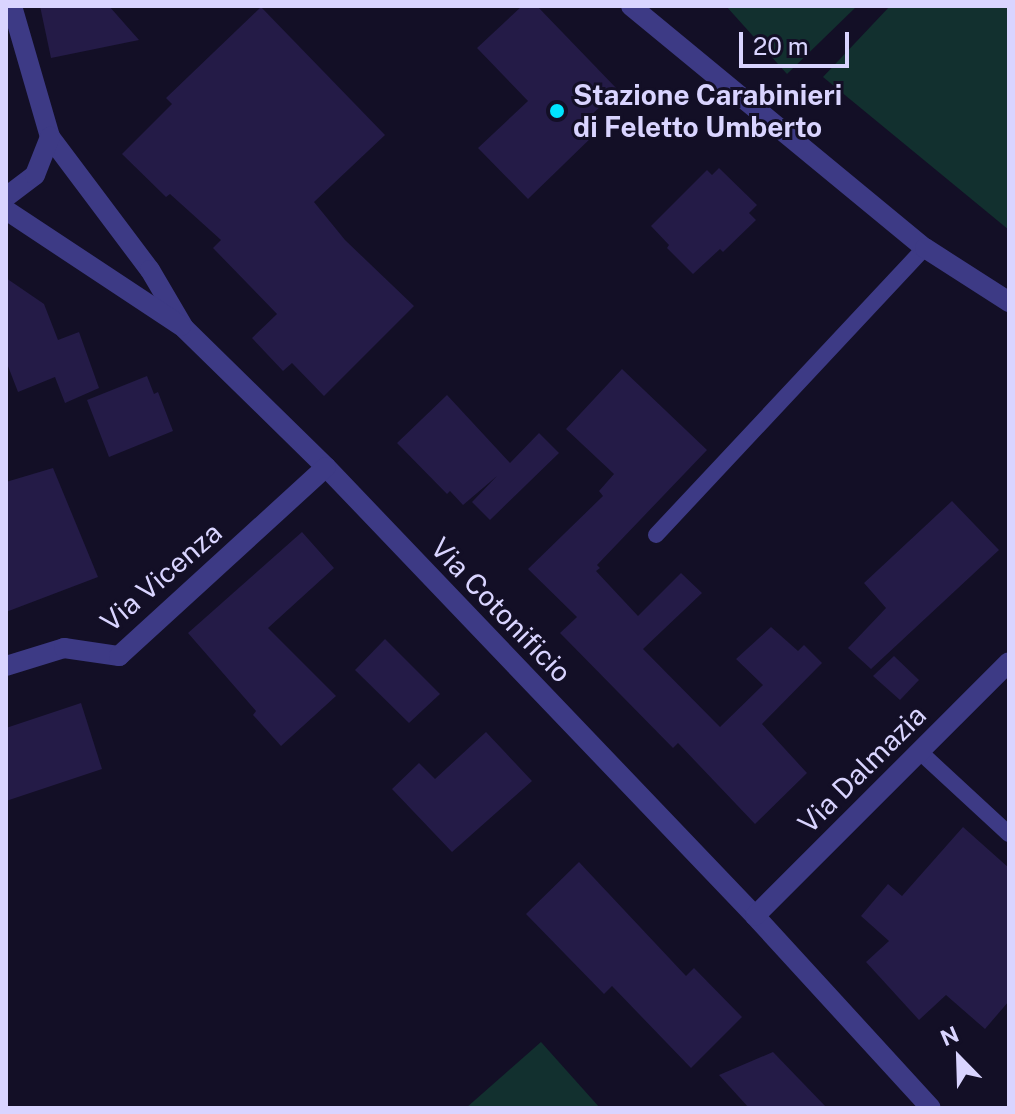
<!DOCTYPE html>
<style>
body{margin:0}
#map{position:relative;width:1015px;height:1114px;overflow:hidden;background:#130f26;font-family:"Public Sans",sans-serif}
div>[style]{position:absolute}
.green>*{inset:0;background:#12302f}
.building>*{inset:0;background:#241b47}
.lane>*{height:16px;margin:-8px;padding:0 8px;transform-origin:8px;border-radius:8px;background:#3d3a85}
.street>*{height:20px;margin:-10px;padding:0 10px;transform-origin:10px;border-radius:10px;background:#3d3a85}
.dots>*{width:22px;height:22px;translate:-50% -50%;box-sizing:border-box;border:4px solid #130f26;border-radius:50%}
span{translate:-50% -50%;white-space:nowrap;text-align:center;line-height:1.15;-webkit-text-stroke:6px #130f26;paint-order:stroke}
.poi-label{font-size:28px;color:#d9d4ff;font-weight:700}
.left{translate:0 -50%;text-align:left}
.street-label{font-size:28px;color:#d9d4ff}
.frame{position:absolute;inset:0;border:8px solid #d9d4ff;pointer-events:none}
.north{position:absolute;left:919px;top:1018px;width:80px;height:80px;-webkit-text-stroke:6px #130f26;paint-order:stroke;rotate:337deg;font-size:22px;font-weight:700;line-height:32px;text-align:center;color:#d9d4ff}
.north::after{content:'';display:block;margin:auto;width:28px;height:36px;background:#d9d4ff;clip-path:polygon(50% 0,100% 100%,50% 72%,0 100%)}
.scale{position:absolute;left:739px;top:32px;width:110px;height:36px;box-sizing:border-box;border:4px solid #d9d4ff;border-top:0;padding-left:10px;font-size:24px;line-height:28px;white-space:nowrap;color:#d9d4ff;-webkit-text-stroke:6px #130f26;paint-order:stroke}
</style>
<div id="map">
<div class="green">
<i style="clip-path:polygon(726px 6px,857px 6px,787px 74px)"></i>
<i style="clip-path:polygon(890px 6px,1009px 6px,1009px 230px,823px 77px)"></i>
<i style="clip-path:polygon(541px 1042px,600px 1108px,466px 1108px)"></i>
</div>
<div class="building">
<i style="clip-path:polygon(40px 6px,109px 6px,139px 40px,51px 58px)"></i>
<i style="clip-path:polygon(522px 6px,537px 6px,618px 90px,586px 120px,596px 133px,528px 199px,478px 148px,528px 101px,477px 48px)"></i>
<i style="clip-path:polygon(261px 7px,385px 135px,314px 202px,345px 240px,414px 306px,324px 396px,292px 363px,283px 371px,252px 338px,277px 314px,213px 248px,221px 240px,170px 194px,166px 197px,122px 154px,172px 104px,166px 98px)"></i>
<i style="clip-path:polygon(719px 168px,757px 205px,749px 213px,756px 220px,723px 252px,720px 249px,693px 274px,667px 248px,669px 245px,651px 226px,707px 170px,712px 175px)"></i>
<i style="clip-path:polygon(6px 278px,44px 304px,58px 340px,79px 332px,99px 388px,65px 403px,55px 377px,18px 392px,6px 361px)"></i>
<i style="clip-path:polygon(622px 369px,707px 450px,597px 565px,600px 568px,596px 571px,638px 616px,681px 573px,702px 593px,643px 649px,720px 727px,763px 685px,736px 659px,771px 627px,798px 651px,804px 645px,822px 663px,762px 724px,807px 773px,755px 824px,678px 743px,673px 748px,560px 633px,577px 617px,528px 569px,603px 496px,599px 491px,614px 474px,566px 429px)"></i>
<i style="clip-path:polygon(147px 376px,154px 394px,158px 392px,173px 431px,109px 457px,87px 400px)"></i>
<i style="clip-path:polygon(447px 395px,510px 463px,539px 433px,559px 453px,490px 520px,472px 502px,497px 476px,463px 505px,450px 491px,447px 494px,397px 443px)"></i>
<i style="clip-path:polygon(53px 468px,98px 577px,6px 612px,6px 482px)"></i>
<i style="clip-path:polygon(952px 501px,999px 550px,871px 669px,848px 648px,886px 608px,864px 583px)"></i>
<i style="clip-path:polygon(302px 532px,334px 568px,268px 628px,336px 696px,281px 746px,253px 715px,256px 711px,188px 633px)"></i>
<i style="clip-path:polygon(385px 639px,440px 694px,409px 723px,355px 670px)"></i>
<i style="clip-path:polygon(894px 656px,919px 680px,900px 700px,873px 676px)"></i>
<i style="clip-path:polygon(81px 703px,102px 769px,6px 801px,6px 728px)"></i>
<i style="clip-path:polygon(486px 732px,532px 781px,452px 852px,392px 789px,419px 763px,435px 779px)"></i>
<i style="clip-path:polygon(963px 827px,1009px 868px,1009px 1001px,985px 1029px,946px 995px,919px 1020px,866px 962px,889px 941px,861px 916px,888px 884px,902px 896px)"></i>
<i style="clip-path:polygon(579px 862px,686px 976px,694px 968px,742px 1017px,691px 1068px,612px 986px,604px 994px,526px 914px)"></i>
<i style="clip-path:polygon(773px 1052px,827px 1108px,749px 1108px,719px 1075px)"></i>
</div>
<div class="lane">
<i style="left:656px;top:535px;width:393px;rotate:-46.9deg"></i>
<i style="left:920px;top:752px;width:121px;rotate:42.7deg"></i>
</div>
<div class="street">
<i style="left:12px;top:6px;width:136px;rotate:73.8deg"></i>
<i style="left:50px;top:137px;width:166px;rotate:53.1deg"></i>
<i style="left:150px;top:270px;width:67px;rotate:59.6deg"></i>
<i style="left:184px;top:328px;width:199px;rotate:44.4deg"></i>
<i style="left:326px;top:467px;width:621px;rotate:46.3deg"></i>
<i style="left:755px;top:916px;width:260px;rotate:47.5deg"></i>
<i style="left:631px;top:6px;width:381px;rotate:39.5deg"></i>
<i style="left:925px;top:248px;width:100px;rotate:32.7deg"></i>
<i style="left:6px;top:197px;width:36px;rotate:-37deg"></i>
<i style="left:35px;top:175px;width:41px;rotate:-68.5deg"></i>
<i style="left:6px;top:210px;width:210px;rotate:33.5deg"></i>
<i style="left:6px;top:666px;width:61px;rotate:-17.2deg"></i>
<i style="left:64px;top:648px;width:56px;rotate:8.3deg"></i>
<i style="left:119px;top:656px;width:280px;rotate:-42.4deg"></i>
<i style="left:755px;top:916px;width:359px;rotate:-45deg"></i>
</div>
<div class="dots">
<i style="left:557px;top:111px;background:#00e5ff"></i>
</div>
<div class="poi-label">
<span class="left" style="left:573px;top:111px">Stazione Carabinieri<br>di Feletto Umberto</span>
</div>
<div class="street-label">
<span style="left:161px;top:577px;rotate:-41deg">Via Vicenza</span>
<span style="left:501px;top:610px;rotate:46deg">Via Cotonificio</span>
<span style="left:862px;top:769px;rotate:-45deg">Via Dalmazia</span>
</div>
<div class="frame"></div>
<div class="north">N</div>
<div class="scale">20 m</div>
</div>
